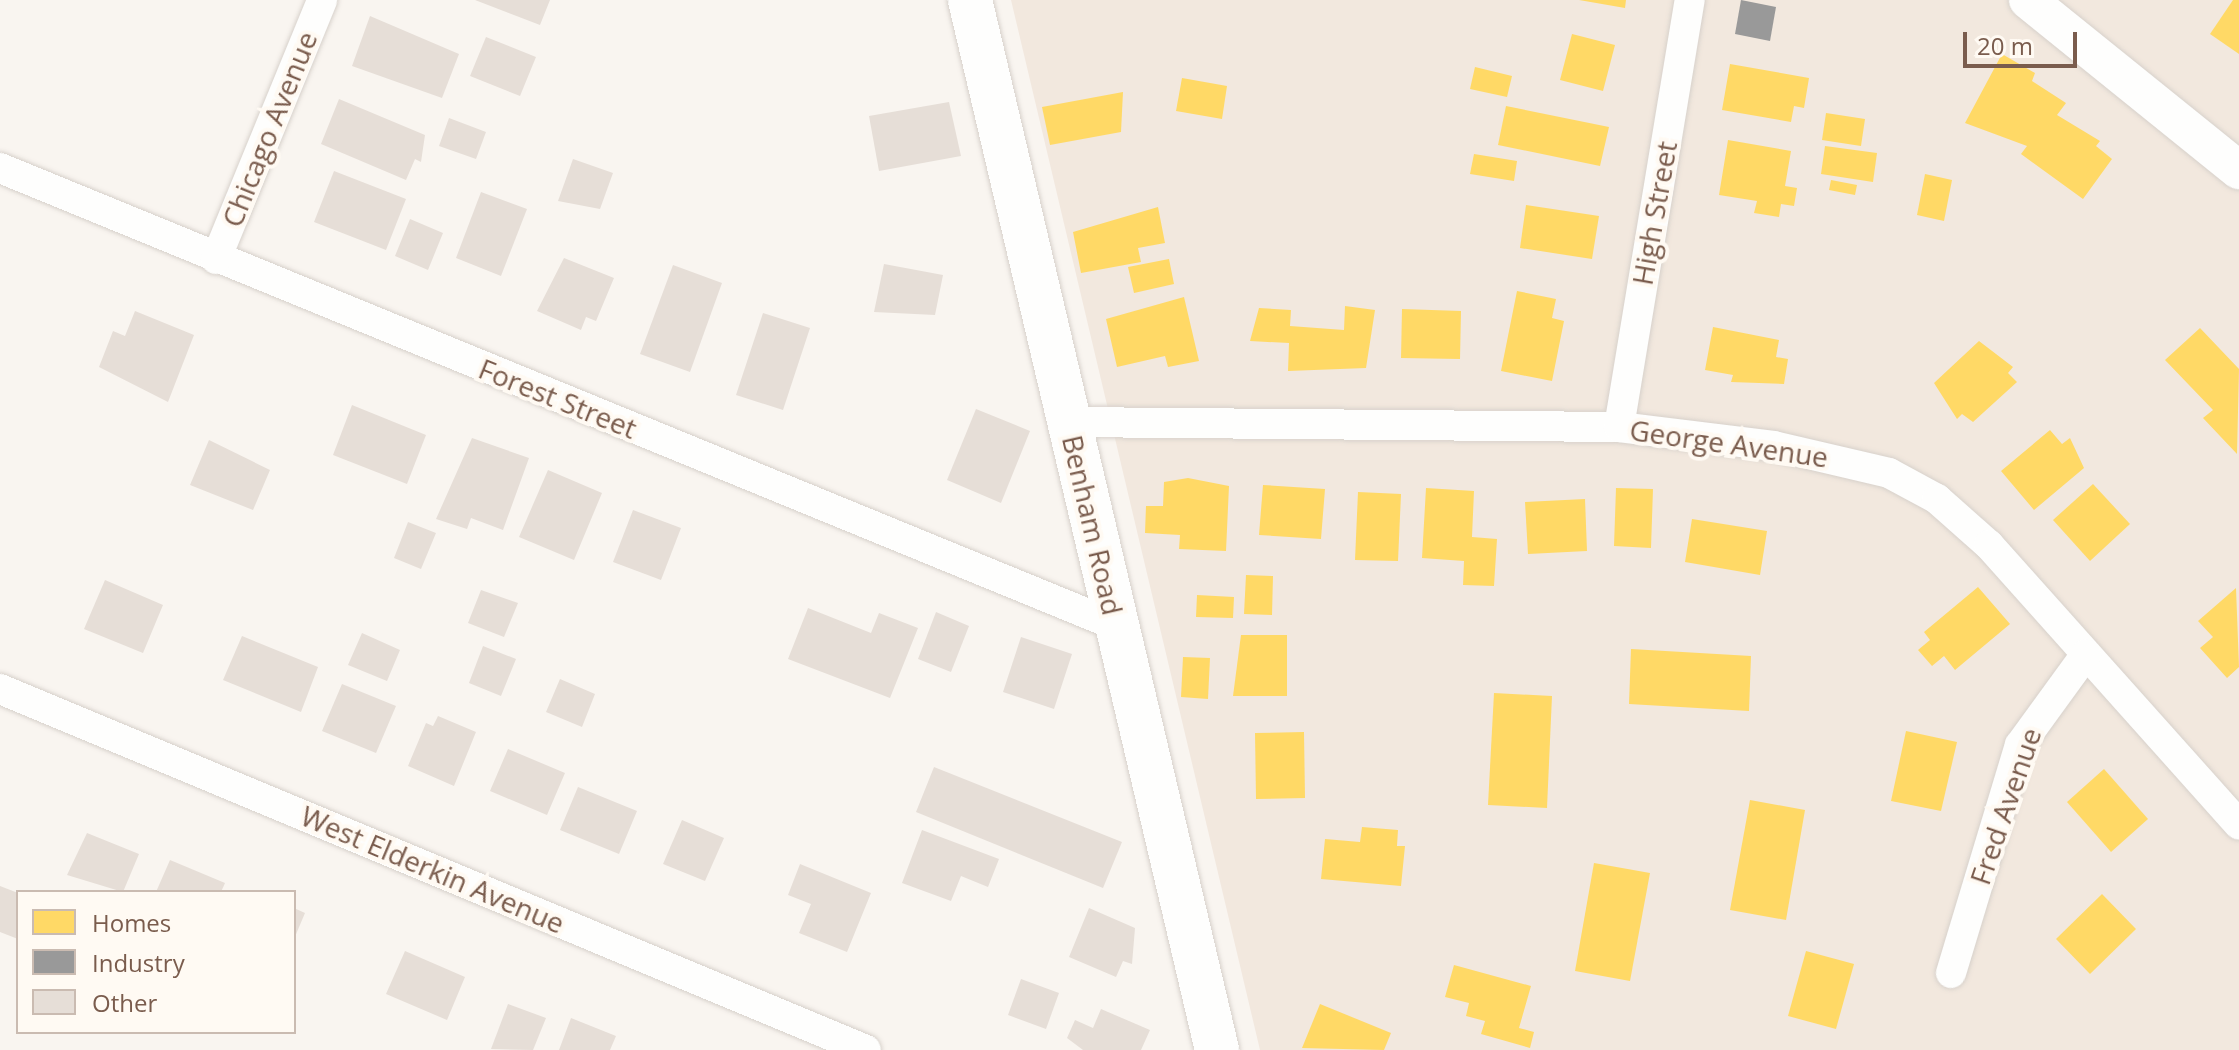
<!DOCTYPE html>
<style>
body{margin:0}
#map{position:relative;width:2239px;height:1050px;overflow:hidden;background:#f9f5f0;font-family:"Open Sans",sans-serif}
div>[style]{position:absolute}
.residential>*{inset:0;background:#f2e8de}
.homes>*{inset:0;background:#ffd966}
.industry>*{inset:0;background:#999}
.building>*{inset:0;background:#e6ded7}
.roads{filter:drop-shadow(0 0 2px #d7d1cb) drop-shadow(0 0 2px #d7d1cb)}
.minor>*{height:30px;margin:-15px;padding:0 15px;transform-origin:15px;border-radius:15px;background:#fefefd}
.tertiary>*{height:38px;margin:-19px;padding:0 19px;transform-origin:19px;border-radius:19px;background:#fefefd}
.secondary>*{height:44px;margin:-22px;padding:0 22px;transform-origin:22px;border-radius:22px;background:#fefefd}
span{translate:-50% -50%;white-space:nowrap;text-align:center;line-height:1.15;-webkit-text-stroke:8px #fffaf3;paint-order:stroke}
.street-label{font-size:28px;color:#7a5c4d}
.legend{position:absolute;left:16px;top:890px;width:280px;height:144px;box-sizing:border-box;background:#fffaf3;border:2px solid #cabbb1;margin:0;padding:10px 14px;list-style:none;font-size:24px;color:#7a5c4d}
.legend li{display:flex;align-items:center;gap:16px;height:40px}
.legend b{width:40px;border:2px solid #cabbb1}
.scale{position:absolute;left:1963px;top:32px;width:114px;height:36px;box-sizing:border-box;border:4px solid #7a5c4d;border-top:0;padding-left:10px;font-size:24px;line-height:28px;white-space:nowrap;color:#7a5c4d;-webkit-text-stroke:6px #fffaf3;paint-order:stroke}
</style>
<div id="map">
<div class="residential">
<i style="clip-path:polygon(1011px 0,2239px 0,2239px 1050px,1260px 1050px)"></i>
</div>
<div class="homes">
<i style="clip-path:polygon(1579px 0,1626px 0,1625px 8px)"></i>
<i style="clip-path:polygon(2233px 0,2239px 0,2239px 54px,2210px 34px)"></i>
<i style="clip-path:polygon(1572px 34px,1615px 45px,1603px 91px,1560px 80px)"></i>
<i style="clip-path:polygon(2002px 54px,2035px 73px,2032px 81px,2066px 103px,2057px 115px,2100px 141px,2096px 146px,2112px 159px,2083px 199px,2021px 154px,2027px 146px,1965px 123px)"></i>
<i style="clip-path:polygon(1730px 64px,1809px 78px,1804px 108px,1794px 106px,1791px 122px,1722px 110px)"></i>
<i style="clip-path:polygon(1475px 67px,1512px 76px,1507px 97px,1470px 89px)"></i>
<i style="clip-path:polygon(1182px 78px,1227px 86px,1222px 119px,1176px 111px)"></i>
<i style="clip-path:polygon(1123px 92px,1121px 132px,1050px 145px,1042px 107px)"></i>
<i style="clip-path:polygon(1506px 106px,1609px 127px,1600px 166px,1498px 145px)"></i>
<i style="clip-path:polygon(1826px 113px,1865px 119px,1861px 146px,1822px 140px)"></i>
<i style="clip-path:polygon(1728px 140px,1791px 151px,1785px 186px,1797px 188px,1794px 206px,1781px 204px,1779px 217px,1754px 213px,1757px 201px,1719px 195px)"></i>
<i style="clip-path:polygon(1825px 146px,1877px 153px,1873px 182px,1821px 174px)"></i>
<i style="clip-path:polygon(1474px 154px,1517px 161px,1514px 181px,1470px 174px)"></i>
<i style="clip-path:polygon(1925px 174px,1952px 180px,1944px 221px,1917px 215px)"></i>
<i style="clip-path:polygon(1831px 180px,1857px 185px,1855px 195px,1829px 190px)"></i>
<i style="clip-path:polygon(1526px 205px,1599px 216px,1592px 259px,1520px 248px)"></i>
<i style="clip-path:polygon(1158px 207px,1165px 243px,1138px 248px,1141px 262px,1081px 273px,1073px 232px)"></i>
<i style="clip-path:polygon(1169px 259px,1174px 284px,1134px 293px,1128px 267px)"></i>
<i style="clip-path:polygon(1517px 291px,1556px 299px,1552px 318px,1564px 321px,1552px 381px,1501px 371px)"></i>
<i style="clip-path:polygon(1184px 297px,1199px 361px,1168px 367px,1165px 356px,1117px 367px,1106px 319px)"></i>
<i style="clip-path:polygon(1345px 306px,1375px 310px,1366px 368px,1288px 371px,1289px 343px,1250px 341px,1259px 308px,1291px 310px,1290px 326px,1344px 330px)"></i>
<i style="clip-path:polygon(1402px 309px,1461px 311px,1460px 359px,1401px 358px)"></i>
<i style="clip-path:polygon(1713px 327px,1779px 340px,1776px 357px,1788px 359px,1784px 384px,1731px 382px,1733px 375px,1705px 370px)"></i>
<i style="clip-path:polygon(2200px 328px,2239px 369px,2237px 454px,2203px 418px,2213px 410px,2165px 360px)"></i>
<i style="clip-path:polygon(1979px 341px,2013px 367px,2008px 373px,2017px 382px,1973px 422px,1962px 414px,1957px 419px,1934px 383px)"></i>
<i style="clip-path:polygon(2050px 430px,2062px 444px,2070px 438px,2084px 468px,2034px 510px,2001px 471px)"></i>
<i style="clip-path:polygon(1188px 478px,1229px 486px,1226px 551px,1179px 549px,1180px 535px,1145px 533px,1146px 506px,1163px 506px,1164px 482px)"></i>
<i style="clip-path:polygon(2093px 484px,2130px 524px,2090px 561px,2053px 520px)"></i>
<i style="clip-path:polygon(1263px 485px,1325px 489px,1321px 539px,1259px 535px)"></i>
<i style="clip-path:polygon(1426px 488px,1474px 491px,1472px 537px,1497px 539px,1494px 586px,1463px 585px,1464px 561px,1422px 558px)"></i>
<i style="clip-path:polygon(1616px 488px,1653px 489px,1651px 548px,1614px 546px)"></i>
<i style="clip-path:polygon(1358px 492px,1401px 494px,1398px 561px,1355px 560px)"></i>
<i style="clip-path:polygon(1585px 499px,1587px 551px,1528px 554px,1525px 502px)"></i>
<i style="clip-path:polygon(1692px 519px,1767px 531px,1760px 575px,1685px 562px)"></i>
<i style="clip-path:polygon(1246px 575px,1273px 576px,1272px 615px,1244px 614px)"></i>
<i style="clip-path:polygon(1978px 587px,2010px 624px,1955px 670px,1944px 656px,1932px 666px,1918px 650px,1930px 640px,1924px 632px)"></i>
<i style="clip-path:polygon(2236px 588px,2239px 667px,2227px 678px,2200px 648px,2213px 637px,2198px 621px)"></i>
<i style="clip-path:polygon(1197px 595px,1234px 597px,1233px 618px,1196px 617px)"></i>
<i style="clip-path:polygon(1241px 635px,1287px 635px,1287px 696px,1233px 696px)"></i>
<i style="clip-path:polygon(1631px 649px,1751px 656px,1749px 711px,1629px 704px)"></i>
<i style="clip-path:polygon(1183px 657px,1210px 658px,1208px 699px,1181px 697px)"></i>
<i style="clip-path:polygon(1494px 693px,1552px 696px,1547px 808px,1488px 805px)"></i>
<i style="clip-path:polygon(1906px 731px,1957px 742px,1941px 811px,1891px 801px)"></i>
<i style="clip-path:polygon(1304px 732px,1305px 798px,1256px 799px,1255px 733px)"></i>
<i style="clip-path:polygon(2104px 769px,2148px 819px,2111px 852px,2067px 802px)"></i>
<i style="clip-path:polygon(1750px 800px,1805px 810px,1786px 920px,1730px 910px)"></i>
<i style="clip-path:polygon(1362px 827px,1398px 830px,1397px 846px,1405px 846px,1401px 886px,1321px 879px,1325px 839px,1360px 842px)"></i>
<i style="clip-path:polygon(1594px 863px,1650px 873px,1630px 981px,1575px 971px)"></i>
<i style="clip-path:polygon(2102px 894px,2136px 929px,2090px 974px,2056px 939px)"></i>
<i style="clip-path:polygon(1806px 951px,1854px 964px,1836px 1029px,1788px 1016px)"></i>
<i style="clip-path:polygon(1454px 965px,1531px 986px,1519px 1028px,1534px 1032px,1530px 1048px,1481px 1034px,1485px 1021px,1466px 1016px,1469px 1003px,1445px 997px)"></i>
<i style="clip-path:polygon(1320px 1004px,1391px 1033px,1384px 1050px,1302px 1048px)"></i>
</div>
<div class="industry">
<i style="clip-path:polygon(1741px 0,1776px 7px,1770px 41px,1735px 34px)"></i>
</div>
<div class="building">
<i style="clip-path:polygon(475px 0,550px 0,540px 25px)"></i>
<i style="clip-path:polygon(370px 16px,459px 54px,442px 98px,352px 66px)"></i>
<i style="clip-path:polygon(486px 37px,536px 57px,520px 96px,470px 76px)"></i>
<i style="clip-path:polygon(339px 99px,425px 135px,421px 162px,415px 159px,406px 180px,321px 144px)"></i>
<i style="clip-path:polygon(949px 102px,961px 156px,879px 171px,869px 116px)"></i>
<i style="clip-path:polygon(449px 118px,486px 132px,476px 159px,439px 146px)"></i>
<i style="clip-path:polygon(573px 159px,613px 173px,600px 209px,558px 201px)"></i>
<i style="clip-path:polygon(334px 171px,406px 199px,386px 250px,314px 222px)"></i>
<i style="clip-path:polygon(481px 192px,527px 209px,501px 276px,456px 258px)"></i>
<i style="clip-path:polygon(410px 219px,443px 233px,428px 270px,395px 256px)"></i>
<i style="clip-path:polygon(564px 258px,614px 278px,596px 321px,586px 317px,581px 330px,537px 311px)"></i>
<i style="clip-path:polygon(884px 264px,943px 275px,935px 315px,874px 312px)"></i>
<i style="clip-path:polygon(673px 265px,722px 283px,690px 372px,640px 354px)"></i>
<i style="clip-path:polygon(135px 311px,194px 335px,168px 402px,99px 367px,113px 331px,125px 336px)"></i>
<i style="clip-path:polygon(763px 313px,810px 328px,783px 410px,736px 395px)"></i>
<i style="clip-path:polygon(352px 405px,426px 435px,407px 484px,333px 455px)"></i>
<i style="clip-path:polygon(976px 409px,1030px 431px,1001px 503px,947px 480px)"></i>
<i style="clip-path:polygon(472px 438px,529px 458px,503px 530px,471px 518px,467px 529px,436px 519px)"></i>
<i style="clip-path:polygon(209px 440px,270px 470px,253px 510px,190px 485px)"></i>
<i style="clip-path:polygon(548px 470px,602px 493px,574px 560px,519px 537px)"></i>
<i style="clip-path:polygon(633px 510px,681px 528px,661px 580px,613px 562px)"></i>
<i style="clip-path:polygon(408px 522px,436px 533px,421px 569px,394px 558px)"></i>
<i style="clip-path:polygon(105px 580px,163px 605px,143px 653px,84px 629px)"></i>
<i style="clip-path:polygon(481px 590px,518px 603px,504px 637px,468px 623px)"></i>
<i style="clip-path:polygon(808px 608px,871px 633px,879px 613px,918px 628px,890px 698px,788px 659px)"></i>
<i style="clip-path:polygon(936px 612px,969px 626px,951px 672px,918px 659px)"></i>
<i style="clip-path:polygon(362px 633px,400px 650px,387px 681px,348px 665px)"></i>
<i style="clip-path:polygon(242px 636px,318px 667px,301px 712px,223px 680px)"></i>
<i style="clip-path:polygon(1021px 637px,1072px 654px,1054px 709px,1003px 692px)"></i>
<i style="clip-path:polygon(483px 646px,516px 659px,501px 696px,469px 683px)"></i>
<i style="clip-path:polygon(560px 679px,595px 694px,582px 727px,546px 712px)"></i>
<i style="clip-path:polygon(342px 684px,396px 706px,376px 753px,322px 731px)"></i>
<i style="clip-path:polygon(438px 716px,476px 732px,454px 786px,408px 766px,426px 723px,433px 726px)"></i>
<i style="clip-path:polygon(508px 749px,565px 773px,547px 815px,490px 791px)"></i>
<i style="clip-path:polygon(934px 767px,1122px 842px,1103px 888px,916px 812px)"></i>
<i style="clip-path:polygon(578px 787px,637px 811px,619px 854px,560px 830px)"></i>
<i style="clip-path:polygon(682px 820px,724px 838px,705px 881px,663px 864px)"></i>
<i style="clip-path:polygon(922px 830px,999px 859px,988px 887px,961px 876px,951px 901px,902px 883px)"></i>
<i style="clip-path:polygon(87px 833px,139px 854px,123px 892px,67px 875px)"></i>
<i style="clip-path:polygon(170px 860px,225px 883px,221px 892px,156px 892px)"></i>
<i style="clip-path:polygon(800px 864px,871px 893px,847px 952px,799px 933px,811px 904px,788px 895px)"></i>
<i style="clip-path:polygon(0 886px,18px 893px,18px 939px,0 932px)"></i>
<i style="clip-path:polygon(294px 908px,305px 913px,294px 939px)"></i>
<i style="clip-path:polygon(1089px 908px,1135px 928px,1132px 964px,1123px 961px,1116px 977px,1069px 957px)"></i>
<i style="clip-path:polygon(405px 951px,465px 977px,447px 1020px,386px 994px)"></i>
<i style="clip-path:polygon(1021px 979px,1059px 993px,1046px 1029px,1008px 1015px)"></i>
<i style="clip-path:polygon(508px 1004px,546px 1018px,533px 1050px,491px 1049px)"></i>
<i style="clip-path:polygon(1101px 1009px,1150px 1030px,1141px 1050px,1083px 1050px,1067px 1038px,1075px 1020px,1093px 1028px)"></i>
<i style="clip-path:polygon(571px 1018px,616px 1036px,610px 1050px,559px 1050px)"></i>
</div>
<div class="roads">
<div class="minor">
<i style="left:0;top:168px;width:1207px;rotate:22.29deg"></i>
<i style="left:216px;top:259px;width:280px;rotate:-67.7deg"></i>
<i style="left:1068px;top:422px;width:551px;rotate:0.52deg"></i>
<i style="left:1619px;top:427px;width:156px;rotate:7deg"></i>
<i style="left:1774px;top:446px;width:118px;rotate:13.2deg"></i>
<i style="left:1889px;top:473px;width:55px;rotate:28.4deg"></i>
<i style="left:1937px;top:499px;width:69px;rotate:41.5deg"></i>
<i style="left:1989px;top:545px;width:375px;rotate:48.2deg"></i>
<i style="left:1619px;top:427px;width:433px;rotate:-80.6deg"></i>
<i style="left:0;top:689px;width:938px;rotate:22.63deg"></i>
<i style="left:1951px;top:973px;width:238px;rotate:-73.2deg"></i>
<i style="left:2020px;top:745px;width:112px;rotate:-54deg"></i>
</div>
<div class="tertiary">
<i style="left:2028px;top:0;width:271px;rotate:38.9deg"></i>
</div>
<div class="secondary">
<i style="left:970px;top:0;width:1079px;rotate:76.76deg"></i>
</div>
</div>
<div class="street-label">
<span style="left:269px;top:129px;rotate:-68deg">Chicago Avenue</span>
<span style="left:1654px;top:213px;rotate:-80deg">High Street</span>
<span style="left:558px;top:398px;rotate:22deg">Forest Street</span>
<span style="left:1729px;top:443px;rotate:8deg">George Avenue</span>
<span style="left:1093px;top:525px;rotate:77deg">Benham Road</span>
<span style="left:2005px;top:806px;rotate:-71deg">Fred Avenue</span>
<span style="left:433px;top:869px;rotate:23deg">West Elderkin Avenue</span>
</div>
<ul class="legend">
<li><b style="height:22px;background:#ffd966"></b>Homes</li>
<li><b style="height:22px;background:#999"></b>Industry</li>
<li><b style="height:22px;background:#e6ded7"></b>Other</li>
</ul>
<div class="scale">20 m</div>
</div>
